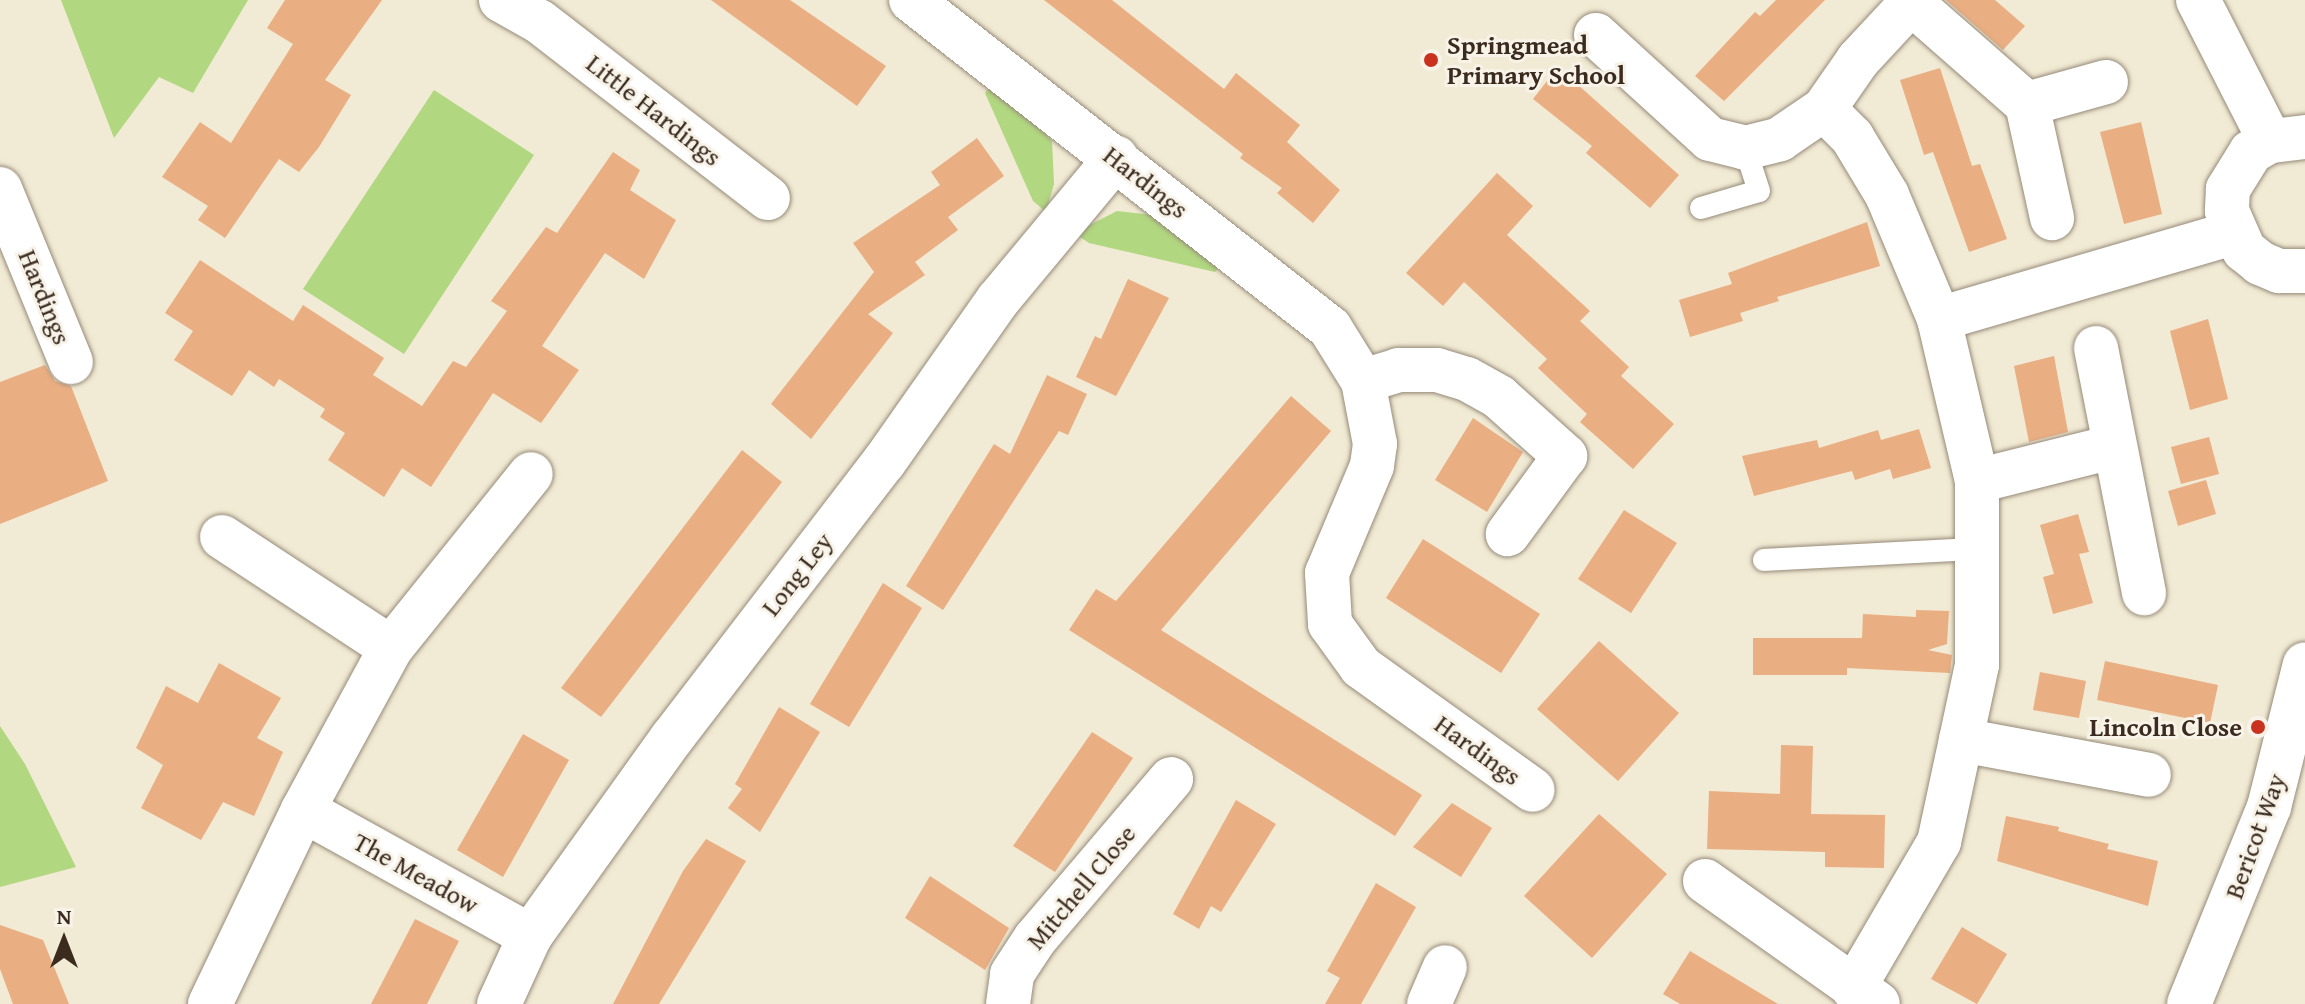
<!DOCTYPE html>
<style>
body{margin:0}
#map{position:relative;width:2305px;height:1004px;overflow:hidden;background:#f1ead4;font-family:"Gentium Book Plus",serif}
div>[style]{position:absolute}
.green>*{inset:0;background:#b1d781}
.building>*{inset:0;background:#eaae83}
.roads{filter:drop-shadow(0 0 2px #968a79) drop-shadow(0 0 2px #968a79)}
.service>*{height:22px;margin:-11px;padding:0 11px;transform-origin:11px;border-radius:11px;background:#fff}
.minor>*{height:44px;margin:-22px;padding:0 22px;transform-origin:22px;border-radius:22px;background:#fff}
.dots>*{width:22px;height:22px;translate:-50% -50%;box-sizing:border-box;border:4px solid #f7f3e8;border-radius:50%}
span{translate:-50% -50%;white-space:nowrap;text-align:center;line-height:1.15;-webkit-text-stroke:6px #f7f3e8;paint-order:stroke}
.poi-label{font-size:26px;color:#3b2a1e;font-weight:700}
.left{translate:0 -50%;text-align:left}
.right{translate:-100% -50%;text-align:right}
.street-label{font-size:26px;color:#3b2a1e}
.north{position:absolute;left:24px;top:900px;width:80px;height:80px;-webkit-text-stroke:6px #f7f3e8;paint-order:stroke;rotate:0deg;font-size:22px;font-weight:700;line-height:32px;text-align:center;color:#3b2a1e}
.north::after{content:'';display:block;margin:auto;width:28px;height:36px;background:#3b2a1e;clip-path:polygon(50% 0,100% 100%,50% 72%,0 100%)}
</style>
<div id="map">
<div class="green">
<i style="clip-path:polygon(61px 0,248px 0,193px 93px,159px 77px,114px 138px)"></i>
<i style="clip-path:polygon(994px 81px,1052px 141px,1054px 184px,1046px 212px,1033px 201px,985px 93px)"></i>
<i style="clip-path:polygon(434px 90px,534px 155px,404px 354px,303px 289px)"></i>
<i style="clip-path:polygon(1117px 211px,1153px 215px,1222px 265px,1215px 272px,1089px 243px,1074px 233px)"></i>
<i style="clip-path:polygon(0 726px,25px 764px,76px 867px,0 887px)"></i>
</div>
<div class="building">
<i style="clip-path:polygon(285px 0,382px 0,325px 80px,351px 95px,319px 147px,299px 172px,279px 159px,225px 238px,198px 220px,208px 206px,162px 177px,200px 122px,231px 143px,293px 44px,267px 28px)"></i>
<i style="clip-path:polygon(711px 0,790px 0,886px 66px,857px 106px)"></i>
<i style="clip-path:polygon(1044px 0,1112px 0,1224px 89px,1236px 73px,1300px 125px,1287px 142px,1340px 190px,1313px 223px,1277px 193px,1282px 188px,1240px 158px,1243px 154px)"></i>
<i style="clip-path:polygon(1776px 0,1825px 0,1724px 101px,1695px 76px,1755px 12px,1760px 16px)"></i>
<i style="clip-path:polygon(1946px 0,1995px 0,2025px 26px,2003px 50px)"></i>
<i style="clip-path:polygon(1558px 67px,1679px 175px,1650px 208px,1586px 153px,1592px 146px,1533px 99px)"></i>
<i style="clip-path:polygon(1940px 68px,1972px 166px,1980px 164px,2007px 239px,1969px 252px,1933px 152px,1924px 155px,1900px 80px)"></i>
<i style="clip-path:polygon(2141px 122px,2162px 214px,2124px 224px,2100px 132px)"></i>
<i style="clip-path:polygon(977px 138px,1004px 176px,948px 217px,958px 230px,915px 262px,925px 275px,868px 314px,893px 333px,811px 439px,771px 404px,874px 272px,853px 243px,940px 185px,931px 172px)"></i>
<i style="clip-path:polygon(613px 152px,640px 170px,630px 190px,676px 220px,644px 279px,605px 253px,542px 346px,579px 370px,541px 423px,493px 393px,431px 487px,402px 468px,384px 497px,328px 460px,345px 433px,320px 417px,325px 409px,279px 379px,274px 387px,249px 370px,232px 396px,174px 360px,193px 331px,165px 313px,200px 260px,293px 321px,303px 305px,384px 358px,373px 375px,422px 406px,453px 361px,466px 367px,507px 311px,491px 301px,546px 227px,557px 233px)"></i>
<i style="clip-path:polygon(1497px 173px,1533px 206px,1507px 235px,1590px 311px,1580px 321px,1629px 367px,1621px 376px,1674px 424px,1633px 469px,1580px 422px,1587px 414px,1538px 368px,1547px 359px,1464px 282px,1443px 306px,1406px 273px)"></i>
<i style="clip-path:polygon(1867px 222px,1880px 266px,1777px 297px,1779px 301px,1740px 313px,1743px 321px,1690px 337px,1679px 300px,1732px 284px,1728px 273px)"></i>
<i style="clip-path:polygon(1128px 279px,1169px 298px,1116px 396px,1076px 377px,1095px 336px,1101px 339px)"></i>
<i style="clip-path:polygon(2208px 319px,2228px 399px,2190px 410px,2170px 331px)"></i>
<i style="clip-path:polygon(2054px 356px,2068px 432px,2029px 442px,2014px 366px)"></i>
<i style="clip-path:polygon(45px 365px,55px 381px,71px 386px,108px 481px,0 524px,0 382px)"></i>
<i style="clip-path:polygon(1047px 375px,1087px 394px,1068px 435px,1059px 431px,943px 610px,906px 586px,994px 444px,1010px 454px)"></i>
<i style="clip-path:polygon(1291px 396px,1331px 431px,1161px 630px,1422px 795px,1395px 836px,1069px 630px,1096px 589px,1116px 601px)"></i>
<i style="clip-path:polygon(1473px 418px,1523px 452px,1487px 512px,1435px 480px)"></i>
<i style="clip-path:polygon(1919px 429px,1931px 468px,1893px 479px,1890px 469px,1855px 480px,1852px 471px,1754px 496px,1742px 456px,1817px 440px,1819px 448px,1878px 430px,1881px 440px)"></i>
<i style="clip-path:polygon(2209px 437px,2219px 474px,2181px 484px,2171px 447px)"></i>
<i style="clip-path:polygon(742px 450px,782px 482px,601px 717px,561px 688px)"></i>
<i style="clip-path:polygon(2206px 480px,2216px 514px,2178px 526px,2168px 491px)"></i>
<i style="clip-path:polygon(1624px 510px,1677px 543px,1631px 613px,1578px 579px)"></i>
<i style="clip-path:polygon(2078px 514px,2089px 552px,2079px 554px,2093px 603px,2053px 614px,2043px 577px,2054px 574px,2040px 525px)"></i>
<i style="clip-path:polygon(1423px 539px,1540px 614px,1501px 673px,1386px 598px)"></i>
<i style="clip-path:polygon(883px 583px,922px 608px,849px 727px,810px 704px)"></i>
<i style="clip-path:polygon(1916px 610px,1949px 611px,1947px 644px,1928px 650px,1952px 655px,1950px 673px,1847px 668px,1847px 675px,1753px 675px,1753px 638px,1862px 638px,1863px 614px,1916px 617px)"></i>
<i style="clip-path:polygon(1599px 641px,1679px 713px,1618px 781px,1537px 709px)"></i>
<i style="clip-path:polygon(2105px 661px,2218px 685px,2210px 723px,2097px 700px)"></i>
<i style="clip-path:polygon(219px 663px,281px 698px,257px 738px,283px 752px,254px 816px,223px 802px,201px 840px,141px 808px,163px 765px,136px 748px,166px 686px,198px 703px)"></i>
<i style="clip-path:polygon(2040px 672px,2086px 681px,2079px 718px,2033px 710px)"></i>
<i style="clip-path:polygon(779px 707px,820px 732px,760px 832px,728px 808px,742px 789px,735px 784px)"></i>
<i style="clip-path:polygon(1092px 732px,1133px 758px,1055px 872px,1013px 846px)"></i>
<i style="clip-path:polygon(523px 734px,569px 760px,503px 877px,457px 850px)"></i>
<i style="clip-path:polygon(1781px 745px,1813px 746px,1811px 814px,1885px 815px,1884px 868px,1825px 867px,1825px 852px,1707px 849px,1709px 791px,1780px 794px)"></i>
<i style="clip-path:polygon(1236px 800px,1276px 824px,1221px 912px,1211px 906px,1199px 929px,1173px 914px)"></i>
<i style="clip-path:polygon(1452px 803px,1492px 828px,1461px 877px,1413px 847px)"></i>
<i style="clip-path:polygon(1599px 814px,1667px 874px,1592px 958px,1524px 896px)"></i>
<i style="clip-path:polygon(2006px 816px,2059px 827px,2058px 831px,2109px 844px,2107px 849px,2158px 861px,2148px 906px,1997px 861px)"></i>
<i style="clip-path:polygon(706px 839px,746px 861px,659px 1004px,613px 1004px,683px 871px)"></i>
<i style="clip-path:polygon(930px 876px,1009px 928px,985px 970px,905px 918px)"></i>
<i style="clip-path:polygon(1376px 883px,1416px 907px,1361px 1004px,1325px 1004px,1340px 978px,1327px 971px)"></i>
<i style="clip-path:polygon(415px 919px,459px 941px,427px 1004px,371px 1004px)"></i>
<i style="clip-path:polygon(0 925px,43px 940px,69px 1004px,13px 1004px,0 969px)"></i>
<i style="clip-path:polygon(1962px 927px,2007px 954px,1977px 1004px,1931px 979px)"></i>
<i style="clip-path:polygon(1690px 951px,1778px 1004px,1680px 1004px,1663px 994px)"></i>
</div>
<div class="roads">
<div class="service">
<i style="left:1701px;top:208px;width:60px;rotate:-16.3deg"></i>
<i style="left:1759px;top:191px;width:45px;rotate:-108deg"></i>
<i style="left:1764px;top:560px;width:213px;rotate:-3deg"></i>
</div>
<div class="minor">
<i style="left:501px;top:0;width:45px;rotate:29.4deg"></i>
<i style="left:540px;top:22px;width:288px;rotate:37.7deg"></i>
<i style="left:911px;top:0;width:532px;rotate:38.05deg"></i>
<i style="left:1330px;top:328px;width:62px;rotate:58.1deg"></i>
<i style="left:1363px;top:381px;width:64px;rotate:79.2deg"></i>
<i style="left:1375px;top:444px;width:22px;rotate:98deg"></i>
<i style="left:1372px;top:466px;width:116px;rotate:112.8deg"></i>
<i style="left:1327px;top:573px;width:51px;rotate:86.6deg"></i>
<i style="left:1330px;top:624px;width:53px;rotate:54.2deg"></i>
<i style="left:1361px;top:667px;width:211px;rotate:35.6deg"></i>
<i style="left:1908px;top:0;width:158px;rotate:41.2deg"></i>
<i style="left:2027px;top:104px;width:117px;rotate:77.6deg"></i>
<i style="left:2198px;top:0;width:158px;rotate:62.9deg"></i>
<i style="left:1596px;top:35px;width:154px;rotate:42.4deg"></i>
<i style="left:1710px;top:139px;width:36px;rotate:14deg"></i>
<i style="left:1745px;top:148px;width:36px;rotate:-14deg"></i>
<i style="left:1780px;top:139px;width:53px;rotate:-34.3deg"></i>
<i style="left:1824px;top:109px;width:60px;rotate:-55.2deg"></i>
<i style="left:1858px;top:60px;width:78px;rotate:-47.1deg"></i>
<i style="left:2027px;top:104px;width:82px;rotate:-15.6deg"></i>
<i style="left:1824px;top:109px;width:40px;rotate:45deg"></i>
<i style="left:1852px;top:137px;width:68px;rotate:58.9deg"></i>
<i style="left:1887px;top:195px;width:134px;rotate:67.2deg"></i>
<i style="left:1939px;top:319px;width:166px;rotate:76.8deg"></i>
<i style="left:1977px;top:481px;width:184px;rotate:90deg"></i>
<i style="left:1977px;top:665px;width:181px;rotate:102.1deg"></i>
<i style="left:1939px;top:842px;width:170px;rotate:120.3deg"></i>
<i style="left:2305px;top:137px;width:35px;rotate:173deg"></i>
<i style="left:2270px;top:141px;width:22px;rotate:150deg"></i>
<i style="left:2251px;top:152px;width:44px;rotate:121.9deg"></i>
<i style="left:2228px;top:189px;width:22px;rotate:93deg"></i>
<i style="left:2227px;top:211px;width:43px;rotate:66.4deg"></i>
<i style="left:2244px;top:250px;width:21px;rotate:39deg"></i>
<i style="left:2260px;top:263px;width:21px;rotate:23deg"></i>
<i style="left:2279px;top:271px;width:26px"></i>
<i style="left:0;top:189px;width:187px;rotate:67.7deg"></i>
<i style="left:1939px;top:319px;width:306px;rotate:-16.3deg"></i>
<i style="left:2096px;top:348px;width:250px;rotate:78.9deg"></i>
<i style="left:1363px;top:381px;width:37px;rotate:-17deg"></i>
<i style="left:1398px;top:370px;width:39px"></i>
<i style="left:1437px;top:370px;width:31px;rotate:17deg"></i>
<i style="left:1467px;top:379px;width:37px;rotate:29deg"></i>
<i style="left:1499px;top:397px;width:89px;rotate:41.8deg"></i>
<i style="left:1565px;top:456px;width:97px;rotate:126.2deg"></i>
<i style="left:1977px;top:481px;width:139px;rotate:-14.1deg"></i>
<i style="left:222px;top:537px;width:202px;rotate:33.3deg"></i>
<i style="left:1961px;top:740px;width:191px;rotate:10.5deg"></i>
<i style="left:303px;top:810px;width:260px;rotate:29deg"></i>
<i style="left:1705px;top:881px;width:212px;rotate:35.4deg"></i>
<i style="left:210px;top:1004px;width:215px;rotate:-64.4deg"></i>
<i style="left:303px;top:810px;width:184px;rotate:-61.5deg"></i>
<i style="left:391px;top:648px;width:223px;rotate:-51.2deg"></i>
<i style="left:499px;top:1004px;width:75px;rotate:-65.5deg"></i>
<i style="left:530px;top:936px;width:244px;rotate:-54.4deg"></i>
<i style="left:672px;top:738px;width:348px;rotate:-52.5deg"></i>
<i style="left:884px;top:462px;width:198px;rotate:-54.9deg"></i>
<i style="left:998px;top:300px;width:185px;rotate:-50.3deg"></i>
<i style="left:1008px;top:1004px;width:30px;rotate:-82deg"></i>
<i style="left:1012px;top:974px;width:42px;rotate:-56.7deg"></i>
<i style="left:1035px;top:939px;width:210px;rotate:-49.6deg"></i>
<i style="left:1429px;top:1004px;width:40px;rotate:-66.6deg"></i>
<i style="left:2189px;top:1004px;width:213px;rotate:-67.9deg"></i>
<i style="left:2269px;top:807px;width:147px;rotate:-75.9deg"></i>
</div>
</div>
<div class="dots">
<i style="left:1431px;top:60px;background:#c8321e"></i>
<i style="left:2258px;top:727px;background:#c8321e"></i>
</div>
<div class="poi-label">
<span class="left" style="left:1447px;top:60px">Springmead<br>Primary School</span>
<span class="right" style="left:2242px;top:727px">Lincoln Close</span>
</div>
<div class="street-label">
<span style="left:654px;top:110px;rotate:38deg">Little Hardings</span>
<span style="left:1146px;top:182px;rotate:38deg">Hardings</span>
<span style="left:45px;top:297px;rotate:68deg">Hardings</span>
<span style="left:797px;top:574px;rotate:-52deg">Long Ley</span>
<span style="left:1478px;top:750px;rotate:36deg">Hardings</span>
<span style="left:2255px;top:836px;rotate:-70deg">Bericot Way</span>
<span style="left:416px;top:873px;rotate:29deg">The Meadow</span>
<span style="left:1081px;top:887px;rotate:-50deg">Mitchell Close</span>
</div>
<div class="north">N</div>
</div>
